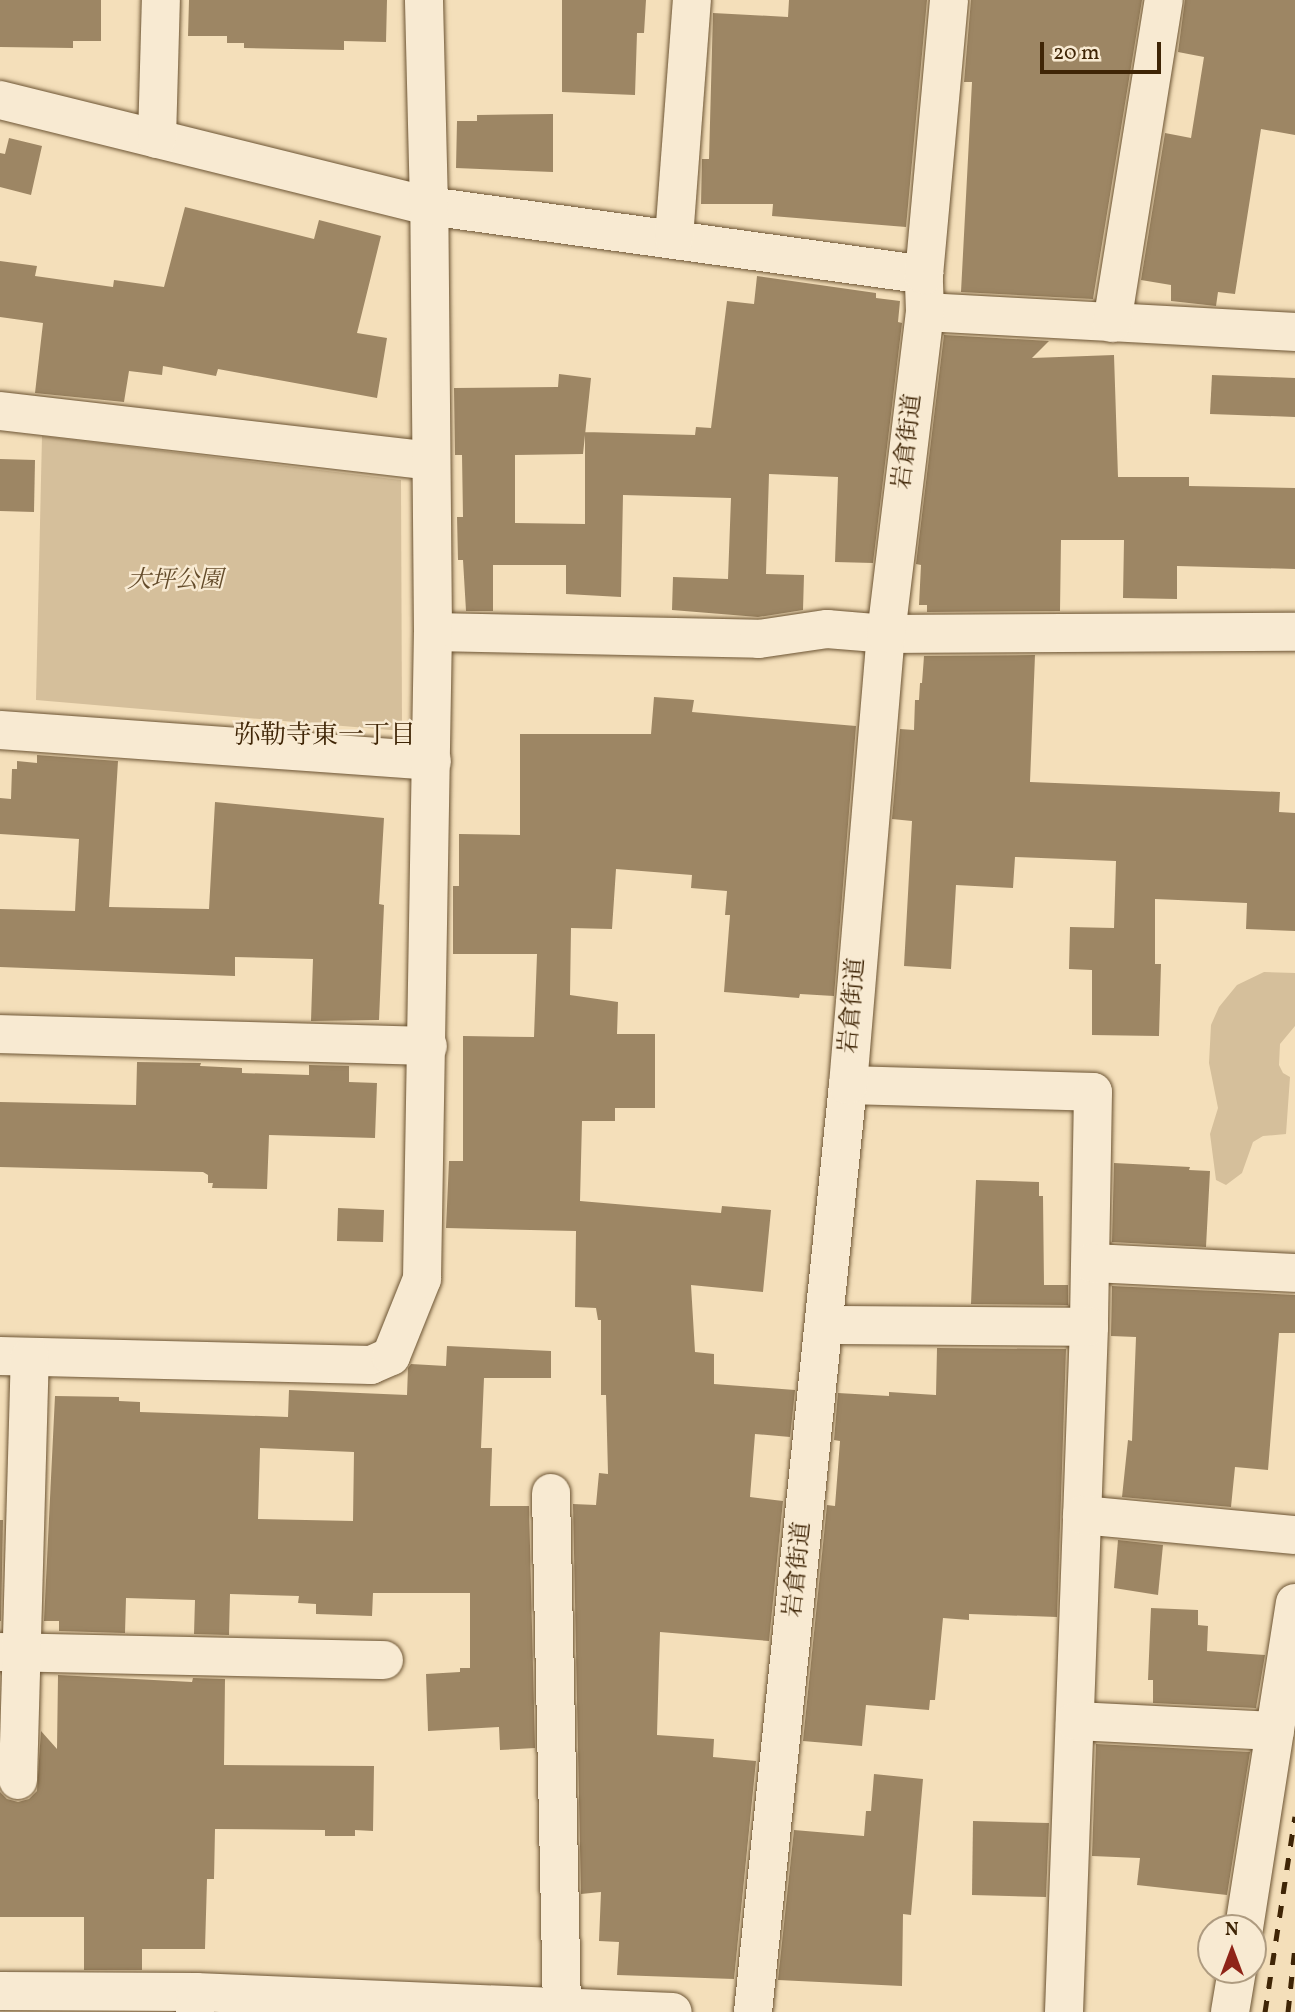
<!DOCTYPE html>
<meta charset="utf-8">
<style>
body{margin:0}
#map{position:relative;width:1295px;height:2012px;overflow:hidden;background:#f4dfba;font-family:Vollkorn,"Noto Serif JP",serif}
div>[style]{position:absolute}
.green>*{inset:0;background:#d5bf9b}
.building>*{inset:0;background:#9d8664}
.roads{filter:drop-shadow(0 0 2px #6c5433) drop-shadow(0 0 2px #6c5433)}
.minor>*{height:38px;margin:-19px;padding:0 19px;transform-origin:19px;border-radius:19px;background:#f8ead2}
.rail>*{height:5px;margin-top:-2.5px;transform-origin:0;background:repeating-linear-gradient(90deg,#3f2506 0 12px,transparent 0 24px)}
span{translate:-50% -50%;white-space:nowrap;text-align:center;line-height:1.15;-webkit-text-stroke:5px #f8ead2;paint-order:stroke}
.street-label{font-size:24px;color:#3f2506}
.park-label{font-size:24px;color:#644c2b;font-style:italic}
.neighbourhood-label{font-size:26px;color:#3f2506}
.north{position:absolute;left:1197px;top:1914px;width:70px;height:70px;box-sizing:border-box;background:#f8ead2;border:2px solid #ae9b80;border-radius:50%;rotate:0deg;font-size:19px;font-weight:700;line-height:28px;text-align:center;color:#3f2506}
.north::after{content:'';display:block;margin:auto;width:24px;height:32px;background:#8f2418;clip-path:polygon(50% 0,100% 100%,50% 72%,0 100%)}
.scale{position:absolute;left:1040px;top:42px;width:121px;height:32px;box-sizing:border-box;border:4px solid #3f2506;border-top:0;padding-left:9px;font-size:21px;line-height:24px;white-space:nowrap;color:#3f2506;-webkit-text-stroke:5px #f8ead2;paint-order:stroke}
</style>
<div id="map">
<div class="green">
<i style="clip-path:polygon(42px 436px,401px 480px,402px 731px,36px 700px)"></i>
<i style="clip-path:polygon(1264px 972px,1295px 973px,1295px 1026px,1280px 1044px,1279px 1065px,1283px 1073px,1290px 1077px,1286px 1134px,1263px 1136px,1253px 1142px,1242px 1173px,1226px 1185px,1216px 1180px,1210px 1134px,1218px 1108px,1209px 1063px,1211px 1025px,1219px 1007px,1237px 985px)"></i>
</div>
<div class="building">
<i style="clip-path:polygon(0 0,101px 0,101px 41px,73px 41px,73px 48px,0 47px)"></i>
<i style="clip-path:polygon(189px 0,387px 0,386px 42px,344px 41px,344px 50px,244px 48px,244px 43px,227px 43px,227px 36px,188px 36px)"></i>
<i style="clip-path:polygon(562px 0,646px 0,644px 33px,637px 33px,635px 95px,562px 92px)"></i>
<i style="clip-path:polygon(789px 0,927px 0,906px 227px,772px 216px,773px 204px,701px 204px,702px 159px,709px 159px,713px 13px,788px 17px)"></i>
<i style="clip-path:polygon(971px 0,1142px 0,1093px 299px,961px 292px,972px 82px,964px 82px)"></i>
<i style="clip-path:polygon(1185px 0,1295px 0,1295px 135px,1261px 129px,1235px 294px,1218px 292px,1216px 306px,1171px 301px,1171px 285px,1141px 280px,1165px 133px,1191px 138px,1204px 57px,1178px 52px)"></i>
<i style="clip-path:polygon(553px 114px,553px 172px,456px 168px,457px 121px,477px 121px,477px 115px)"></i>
<i style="clip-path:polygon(9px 138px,42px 146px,31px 195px,0 187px,0 153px,5px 154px)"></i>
<i style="clip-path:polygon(185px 207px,314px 239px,319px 220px,381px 236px,357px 333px,387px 338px,377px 398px,218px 369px,216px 376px,163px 366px,162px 375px,129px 371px,124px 402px,35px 393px,43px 323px,0 317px,0 261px,37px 266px,35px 276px,113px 287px,114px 280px,164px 287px)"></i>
<i style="clip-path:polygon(757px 276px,876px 293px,876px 298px,900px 301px,898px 322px,902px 323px,873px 563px,835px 562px,838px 477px,769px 474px,766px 574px,804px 575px,803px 610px,758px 617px,672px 610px,673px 577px,728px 579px,731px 498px,623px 495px,621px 597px,566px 594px,566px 565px,493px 565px,493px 611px,466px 611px,463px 560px,458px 560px,457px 517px,463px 517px,462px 455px,455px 455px,454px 388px,558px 387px,559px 374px,591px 378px,583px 454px,515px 455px,515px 523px,585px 524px,585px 432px,695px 435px,696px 427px,711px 428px,727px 301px,754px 304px)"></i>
<i style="clip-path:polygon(944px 335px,1049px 341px,1032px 358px,1114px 355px,1118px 477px,1189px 477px,1189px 486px,1295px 488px,1295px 569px,1177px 566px,1177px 599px,1123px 598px,1124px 540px,1061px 540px,1060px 611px,927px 612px,927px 605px,919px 605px,921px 565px,916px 564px)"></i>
<i style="clip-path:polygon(1212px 375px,1295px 378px,1295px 417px,1210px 414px)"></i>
<i style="clip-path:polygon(0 459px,35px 460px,34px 512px,0 511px)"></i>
<i style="clip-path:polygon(1035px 655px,1030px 782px,1280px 792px,1279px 812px,1295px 813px,1295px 931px,1246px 929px,1247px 903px,1155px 899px,1155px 964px,1161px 964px,1159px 1036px,1092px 1035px,1092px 970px,1069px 969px,1070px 927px,1114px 928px,1116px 861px,1015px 857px,1013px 888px,956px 885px,951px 969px,904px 966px,912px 821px,892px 819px,900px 729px,914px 730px,915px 700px,919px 700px,920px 683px,922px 683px,924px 656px)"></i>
<i style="clip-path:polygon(654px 697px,694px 700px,692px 712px,856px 726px,834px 996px,800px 994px,799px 998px,724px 992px,730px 915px,725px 915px,727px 891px,691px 888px,692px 875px,616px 869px,612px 929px,571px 928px,570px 995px,618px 1002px,617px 1034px,655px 1034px,655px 1108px,615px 1108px,615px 1121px,582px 1121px,580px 1201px,721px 1213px,722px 1206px,771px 1210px,763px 1292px,691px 1285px,695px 1352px,714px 1354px,714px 1384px,795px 1390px,790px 1437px,755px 1434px,750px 1497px,783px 1501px,769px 1641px,660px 1632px,659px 1663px,657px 1735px,714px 1739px,713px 1757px,756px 1761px,734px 1979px,617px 1975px,619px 1942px,599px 1941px,601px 1892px,581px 1894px,573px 1504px,596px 1505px,599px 1473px,608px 1474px,606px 1395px,601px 1395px,601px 1320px,598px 1320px,596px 1308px,575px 1307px,576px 1231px,446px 1228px,449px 1161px,463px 1161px,463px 1036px,534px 1037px,537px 954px,453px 954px,453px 886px,459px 886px,459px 834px,520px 835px,520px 734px,651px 734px)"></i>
<i style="clip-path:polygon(37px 755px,118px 761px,109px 907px,209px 909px,215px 802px,384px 818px,379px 904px,384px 905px,379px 1020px,311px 1021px,313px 959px,235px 957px,235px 976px,0 967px,0 909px,75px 911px,79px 839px,0 834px,0 798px,11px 799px,12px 769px,17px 769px,17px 761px,37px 763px)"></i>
<i style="clip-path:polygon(137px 1062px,201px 1063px,200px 1066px,242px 1068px,242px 1073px,309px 1075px,309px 1065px,349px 1066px,349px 1082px,377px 1083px,375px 1138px,269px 1135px,267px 1189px,212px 1188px,213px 1183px,208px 1183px,208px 1175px,203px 1172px,0 1167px,0 1102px,136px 1105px)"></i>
<i style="clip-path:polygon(1114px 1163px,1190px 1167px,1189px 1170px,1210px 1171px,1206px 1247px,1112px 1242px)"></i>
<i style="clip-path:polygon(976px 1180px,1039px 1182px,1039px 1196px,1043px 1196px,1044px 1285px,1068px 1285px,1068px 1305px,971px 1304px)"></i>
<i style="clip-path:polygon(338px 1208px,384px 1210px,383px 1242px,337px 1241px)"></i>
<i style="clip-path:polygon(1112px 1286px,1295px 1295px,1295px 1333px,1279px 1333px,1268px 1470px,1235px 1467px,1231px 1507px,1122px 1497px,1128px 1440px,1132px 1441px,1136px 1337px,1111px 1336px)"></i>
<i style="clip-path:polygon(evenodd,447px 1346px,551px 1351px,551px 1378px,484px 1378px,481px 1448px,492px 1448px,490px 1506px,529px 1506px,535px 1748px,500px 1750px,499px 1727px,428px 1731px,426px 1674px,460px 1672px,460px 1668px,470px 1668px,470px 1593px,373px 1593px,372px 1616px,316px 1614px,316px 1604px,298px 1603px,299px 1596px,230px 1594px,229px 1635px,194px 1634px,195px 1600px,126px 1598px,125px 1633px,59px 1631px,59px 1621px,44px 1621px,55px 1396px,119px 1397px,119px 1401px,140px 1402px,140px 1412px,288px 1417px,289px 1390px,407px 1395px,408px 1368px,411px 1364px,446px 1366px,447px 1346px,260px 1448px,354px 1452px,353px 1521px,258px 1519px,260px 1448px)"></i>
<i style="clip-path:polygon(937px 1348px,1066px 1349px,1057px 1617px,969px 1614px,969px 1620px,943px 1618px,935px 1700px,930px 1700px,929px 1710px,866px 1705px,862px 1746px,803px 1741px,827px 1505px,835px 1506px,840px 1441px,834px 1440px,838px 1393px,889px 1396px,889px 1392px,936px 1395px)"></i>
<i style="clip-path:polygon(0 1520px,3px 1520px,1px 1621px,0 1621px)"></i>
<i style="clip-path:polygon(1118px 1540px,1163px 1545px,1158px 1595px,1114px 1588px)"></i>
<i style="clip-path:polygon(1151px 1608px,1198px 1610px,1198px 1625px,1208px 1626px,1207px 1651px,1265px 1655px,1256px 1708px,1153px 1703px,1153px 1680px,1148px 1680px)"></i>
<i style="clip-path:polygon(58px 1675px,192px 1682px,193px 1678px,225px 1679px,224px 1765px,374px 1766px,373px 1831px,355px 1830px,355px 1836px,325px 1836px,325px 1830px,215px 1829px,214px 1879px,207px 1879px,205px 1949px,142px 1949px,142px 1970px,84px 1970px,84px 1917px,0 1917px,0 1792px,7px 1799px,18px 1802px,29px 1799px,37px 1791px,41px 1731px,57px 1749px)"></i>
<i style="clip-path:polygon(1096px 1744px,1250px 1752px,1227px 1895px,1137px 1885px,1140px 1858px,1092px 1856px)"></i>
<i style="clip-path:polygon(874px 1774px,923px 1779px,911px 1915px,903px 1914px,902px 1986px,778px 1980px,794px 1830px,864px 1836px,866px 1811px,871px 1811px)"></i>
<i style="clip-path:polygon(973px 1821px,1049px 1823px,1046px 1897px,972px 1895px)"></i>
</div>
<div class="roads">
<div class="minor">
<i style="left:0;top:100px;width:442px;rotate:13.9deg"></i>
<i style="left:429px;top:206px;width:500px;rotate:7.9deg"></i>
<i style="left:157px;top:139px;width:139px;rotate:-88.4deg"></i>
<i style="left:674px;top:238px;width:239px;rotate:-85.7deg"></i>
<i style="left:925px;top:312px;width:371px;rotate:3.1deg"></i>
<i style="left:1112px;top:323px;width:327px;rotate:-80.9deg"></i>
<i style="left:0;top:411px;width:432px;rotate:6.6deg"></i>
<i style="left:433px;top:632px;width:326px;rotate:1.2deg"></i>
<i style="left:759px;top:639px;width:69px;rotate:-8.4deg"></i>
<i style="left:827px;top:629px;width:59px;rotate:4.8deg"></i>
<i style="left:886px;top:634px;width:409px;rotate:-0.3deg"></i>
<i style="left:0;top:730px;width:433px;rotate:4.1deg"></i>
<i style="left:0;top:1034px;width:428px;rotate:1.6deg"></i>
<i style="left:848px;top:1085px;width:245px;rotate:1.6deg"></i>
<i style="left:1093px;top:1092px;width:235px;rotate:91deg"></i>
<i style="left:1089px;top:1327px;width:685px;rotate:92.09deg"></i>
<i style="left:1091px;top:1263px;width:204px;rotate:2.8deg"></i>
<i style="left:824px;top:1325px;width:265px;rotate:0.4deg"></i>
<i style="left:0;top:1356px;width:371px;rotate:1.4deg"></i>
<i style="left:371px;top:1365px;width:22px;rotate:-24deg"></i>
<i style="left:391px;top:1356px;width:83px;rotate:-68.1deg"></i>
<i style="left:422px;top:1279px;width:647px;rotate:-89.03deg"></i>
<i style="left:433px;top:632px;width:426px;rotate:-90.5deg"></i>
<i style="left:429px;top:206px;width:206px;rotate:-91.4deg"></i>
<i style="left:551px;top:1493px;width:515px;rotate:88.78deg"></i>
<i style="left:1082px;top:1515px;width:214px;rotate:5.4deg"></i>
<i style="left:0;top:1652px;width:384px;rotate:1.2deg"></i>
<i style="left:1075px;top:1721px;width:200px;rotate:2.9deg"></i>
<i style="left:18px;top:1780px;width:423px;rotate:-88.4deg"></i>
<i style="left:1244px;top:1928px;width:329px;rotate:-81.1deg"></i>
<i style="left:0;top:1991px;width:196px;rotate:0.3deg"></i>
<i style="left:196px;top:1992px;width:20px;rotate:93deg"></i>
<i style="left:196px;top:1992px;width:477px;rotate:2.4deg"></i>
<i style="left:753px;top:2012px;width:932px;rotate:-84.15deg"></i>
<i style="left:848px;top:1085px;width:453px;rotate:-85.2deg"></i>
<i style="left:886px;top:634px;width:324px;rotate:-83.1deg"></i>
<i style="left:925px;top:312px;width:37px;rotate:-92deg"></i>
<i style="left:924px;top:275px;width:276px;rotate:-84.8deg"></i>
<i style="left:1230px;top:2012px;width:43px;rotate:-80.5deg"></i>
</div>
</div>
<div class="rail">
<i style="left:1265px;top:2012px;width:198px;rotate:-81.3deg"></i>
<i style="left:1288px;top:2012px;width:66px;rotate:-83.9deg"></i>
</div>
<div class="street-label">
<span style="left:909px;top:442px;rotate:-83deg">岩倉街道</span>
<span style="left:854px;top:1006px;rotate:-85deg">岩倉街道</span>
<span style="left:799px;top:1570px;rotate:-84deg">岩倉街道</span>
</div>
<div class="park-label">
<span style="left:175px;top:582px">大坪公園</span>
</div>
<div class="neighbourhood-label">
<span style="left:325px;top:737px">弥勒寺東一丁目</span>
</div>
<div class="north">N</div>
<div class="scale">20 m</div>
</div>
